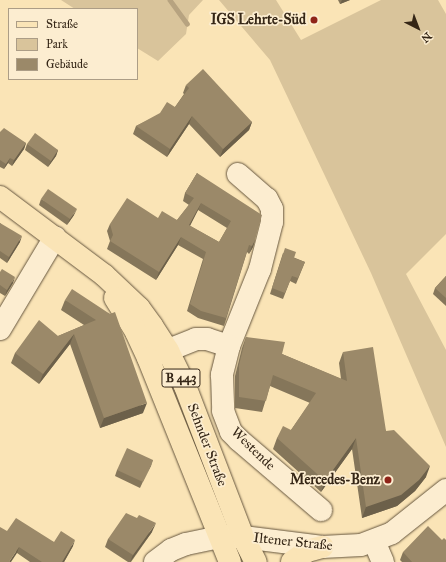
<!DOCTYPE html>
<meta charset="utf-8">
<style>
body{margin:0}
#map{position:relative;width:446px;height:562px;overflow:hidden;background:#fae4b6;font-family:"IM FELL Great Primer",serif}
div>[style]{position:absolute}
.green>*{inset:0;background:#d9c49b}
.stream>*{height:4.5px;margin:-2.25px;padding:0 2.25px;transform-origin:2.25px;border-radius:2.25px;background:#b7a380}
.roads{filter:drop-shadow(0 0 1px #66563e) drop-shadow(0 0 1px #66563e)}
.minor>*{height:22px;margin:-11px;padding:0 11px;transform-origin:11px;border-radius:11px;background:#fcedd0}
.major>*{height:22px;margin:-11px;padding:0 11px;transform-origin:11px;border-radius:11px;background:#fae4b6}
.wall>*{inset:0;background:#85765a}
.shaded-wall>*{inset:0;background:#6c604a}
.building>*{inset:0;background:#9b8969}
.dots>*{width:11px;height:11px;translate:-50% -50%;box-sizing:border-box;border:2px solid #fcedd0;border-radius:50%}
span{translate:-50% -50%;white-space:nowrap;text-align:center;line-height:1.15;-webkit-text-stroke:3.5px #fcedd0;paint-order:stroke}
.shield-label span{padding:1px 3px;background:#fcedd0;border:1px solid;border-radius:3px;-webkit-text-stroke-width:0}
.shield-label{font-size:13px;color:#352616;font-weight:700}
.poi-label{font-size:14px;color:#352616;font-weight:700}
.right{translate:-100% -50%;text-align:right}
.street-label{font-size:14px;color:#352616}
.legend{position:absolute;left:8px;top:8px;width:130px;height:72px;box-sizing:border-box;background:#fcedd0;border:1px solid #ac9d86;margin:0;padding:5px 7px;list-style:none;font-size:12px;color:#352616}
.legend li{display:flex;align-items:center;gap:8px;height:20px}
.legend b{width:20px;border:1px solid #ac9d86}
.north{position:absolute;left:398px;top:8px;width:40px;height:40px;-webkit-text-stroke:3px #fcedd0;paint-order:stroke;rotate:138deg;font-size:11px;font-weight:700;line-height:16px;text-align:center;color:#352616}
.north::after{content:'';display:block;margin:auto;width:14px;height:18px;background:#352616;clip-path:polygon(50% 0,100% 100%,50% 72%,0 100%)}
</style>
<div id="map">
<div class="green">
<i style="clip-path:polygon(61px 0,203px 0,189px 15px,186px 34px,158px 61px,137px 48px,137px 9px,75px 9px)"></i>
<i style="clip-path:polygon(219px 0,276px 0,301px 40px,381px 0,438px 0,446px 14px,446px 234px,406px 274px,446px 350px,446px 447px,371px 273px,270px 60px)"></i>
</div>
<div class="stream">
<i style="left:170px;top:0;width:29px;rotate:54deg"></i>
</div>
<div class="roads">
<div class="minor">
<i style="left:238px;top:174px;width:38px;rotate:41deg"></i>
<i style="left:267px;top:199px;width:11px;rotate:63deg"></i>
<i style="left:272px;top:209px;width:13px;rotate:90deg"></i>
<i style="left:272px;top:222px;width:49px;rotate:104.3deg"></i>
<i style="left:260px;top:269px;width:83px;rotate:111.9deg"></i>
<i style="left:229px;top:346px;width:30px;rotate:104deg"></i>
<i style="left:222px;top:375px;width:36px;rotate:88deg"></i>
<i style="left:223px;top:411px;width:22px;rotate:69deg"></i>
<i style="left:231px;top:432px;width:11px;rotate:45deg"></i>
<i style="left:239px;top:440px;width:108px;rotate:40.5deg"></i>
<i style="left:0;top:329px;width:107px;rotate:-59.1deg"></i>
<i style="left:151px;top:357px;width:48px;rotate:-21.8deg"></i>
<i style="left:196px;top:339px;width:11px"></i>
<i style="left:207px;top:339px;width:23px;rotate:18deg"></i>
<i style="left:374px;top:541px;width:23px;rotate:67deg"></i>
<i style="left:155px;top:562px;width:20px;rotate:-37deg"></i>
<i style="left:171px;top:550px;width:16px;rotate:-22deg"></i>
<i style="left:186px;top:544px;width:33px;rotate:-12deg"></i>
<i style="left:218px;top:537px;width:25px"></i>
<i style="left:243px;top:537px;width:80px;rotate:7.2deg"></i>
<i style="left:322px;top:547px;width:39px;rotate:-3deg"></i>
<i style="left:361px;top:545px;width:33px;rotate:-21deg"></i>
<i style="left:392px;top:533px;width:69px;rotate:-38.5deg"></i>
</div>
<div class="major">
<i style="left:0;top:197px;width:130px;rotate:36.9deg"></i>
<i style="left:104px;top:275px;width:48px;rotate:43.3deg"></i>
<i style="left:139px;top:308px;width:22px;rotate:54deg"></i>
<i style="left:152px;top:326px;width:30px;rotate:57deg"></i>
<i style="left:168px;top:351px;width:39px;rotate:64deg"></i>
<i style="left:185px;top:386px;width:162px;rotate:69deg"></i>
<i style="left:243px;top:537px;width:28px;rotate:63deg"></i>
<i style="left:115px;top:298px;width:40px;rotate:58deg"></i>
<i style="left:136px;top:332px;width:29px;rotate:65deg"></i>
<i style="left:148px;top:358px;width:220px;rotate:68.1deg"></i>
<i style="left:292px;top:562px;width:19px;rotate:-36deg"></i>
<i style="left:307px;top:551px;width:16px;rotate:-15deg"></i>
</div>
</div>
<div class="wall">
<i style="clip-path:polygon(338px 0,350px 0,340px 4px)"></i>
<i style="clip-path:polygon(186px 85px,252px 122px,249px 130px,220px 157px,189px 124px,167px 157px,133px 134px,136px 126px,175px 107px,184px 94px,183px 93px)"></i>
<i style="clip-path:polygon(0 132px,26px 143px,24px 149px,12px 166px,8px 163px,4px 169px,0 167px)"></i>
<i style="clip-path:polygon(27px 144px,58px 150px,56px 156px,48px 167px,25px 150px)"></i>
<i style="clip-path:polygon(evenodd,197px 173px,255px 240px,253px 247px,249px 254px,247px 252px,224px 326px,198px 318px,187px 311px,203px 259px,178px 245px,156px 280px,107px 249px,110px 241px,107px 231px,110px 224px,158px 218px,177px 220px,189px 205px,183px 201px,185px 193px,197px 173px,198px 210px,227px 228px,219px 242px,190px 226px,198px 210px)"></i>
<i style="clip-path:polygon(41px 199px,74px 215px,67px 225px,39px 205px)"></i>
<i style="clip-path:polygon(0 223px,20px 242px,7px 263px,0 258px)"></i>
<i style="clip-path:polygon(283px 253px,305px 262px,296px 284px,290px 281px,283px 299px,270px 294px)"></i>
<i style="clip-path:polygon(0 272px,13px 283px,5px 296px,0 293px)"></i>
<i style="clip-path:polygon(446px 276px,446px 306px,433px 294px,435px 288px)"></i>
<i style="clip-path:polygon(65px 300px,110px 314px,143px 413px,100px 428px,70px 344px,39px 384px,11px 363px,15px 353px,58px 336px,84px 325px,61px 310px)"></i>
<i style="clip-path:polygon(246px 337px,282px 354px,341px 379px,339px 363px,343px 352px,386px 431px,426px 477px,415px 491px,397px 506px,362px 518px,352px 449px,321px 492px,273px 449px,277px 438px,291px 430px,310px 403px,270px 386px,262px 412px,235px 408px,235px 376px,242px 348px)"></i>
<i style="clip-path:polygon(153px 460px,140px 488px,115px 476px,117px 470px)"></i>
<i style="clip-path:polygon(7px 531px,54px 542px,73px 546px,64px 562px,30px 562px,17px 553px)"></i>
<i style="clip-path:polygon(152px 532px,131px 562px,128px 562px,105px 547px,108px 539px)"></i>
<i style="clip-path:polygon(403px 552px,446px 562px,402px 562px,400px 560px)"></i>
</div>
<div class="shaded-wall">
<i style="clip-path:polygon(342px 0,350px 0,340px 4px)"></i>
<i style="clip-path:polygon(192px 116px,189px 124px,167px 157px,170px 149px)"></i>
<i style="clip-path:polygon(252px 122px,249px 130px,220px 157px,223px 149px)"></i>
<i style="clip-path:polygon(26px 143px,24px 149px,12px 166px,14px 160px)"></i>
<i style="clip-path:polygon(58px 150px,56px 156px,48px 167px,51px 161px)"></i>
<i style="clip-path:polygon(10px 158px,8px 163px,4px 169px,6px 164px)"></i>
<i style="clip-path:polygon(201px 203px,198px 210px,186px 233px,189px 225px)"></i>
<i style="clip-path:polygon(77px 209px,74px 215px,67px 225px,70px 219px)"></i>
<i style="clip-path:polygon(22px 236px,20px 242px,7px 263px,9px 257px)"></i>
<i style="clip-path:polygon(181px 237px,178px 245px,156px 280px,159px 272px)"></i>
<i style="clip-path:polygon(255px 240px,253px 247px,249px 254px,252px 246px)"></i>
<i style="clip-path:polygon(15px 277px,13px 283px,5px 296px,7px 290px)"></i>
<i style="clip-path:polygon(74px 334px,70px 344px,39px 384px,43px 374px)"></i>
<i style="clip-path:polygon(147px 403px,143px 413px,100px 428px,104px 418px)"></i>
<i style="clip-path:polygon(356px 438px,352px 449px,321px 492px,325px 481px)"></i>
<i style="clip-path:polygon(153px 460px,151px 466px,140px 488px,143px 482px)"></i>
<i style="clip-path:polygon(430px 466px,426px 477px,415px 491px,397px 506px,362px 518px,366px 507px)"></i>
<i style="clip-path:polygon(156px 523px,152px 532px,130px 562px,133px 555px)"></i>
<i style="clip-path:polygon(75px 540px,73px 546px,64px 562px,62px 562px)"></i>
<i style="clip-path:polygon(19px 547px,17px 553px,11px 562px,9px 562px)"></i>
</div>
<div class="building">
<i style="clip-path:polygon(203px 69px,252px 122px,223px 149px,192px 116px,170px 149px,136px 126px,160px 113px,167px 102px,175px 107px,189px 88px,186px 85px)"></i>
<i style="clip-path:polygon(4px 128px,26px 143px,14px 160px,10px 158px,6px 164px,0 160px,0 132px)"></i>
<i style="clip-path:polygon(35px 133px,58px 150px,51px 161px,27px 144px)"></i>
<i style="clip-path:polygon(evenodd,197px 173px,262px 215px,255px 240px,252px 246px,249px 245px,226px 318px,201px 311px,190px 304px,206px 252px,181px 237px,159px 272px,110px 241px,113px 235px,110px 224px,127px 198px,158px 218px,162px 211px,177px 220px,194px 198px,185px 193px,197px 173px,201px 203px,231px 221px,219px 242px,189px 225px,201px 203px)"></i>
<i style="clip-path:polygon(48px 189px,77px 209px,70px 219px,41px 199px)"></i>
<i style="clip-path:polygon(0 223px,22px 236px,9px 257px,0 251px)"></i>
<i style="clip-path:polygon(285px 248px,296px 252px,294px 258px,305px 262px,298px 278px,292px 276px,285px 293px,272px 288px)"></i>
<i style="clip-path:polygon(2px 269px,15px 277px,7px 290px,0 285px,0 272px)"></i>
<i style="clip-path:polygon(446px 276px,446px 298px,435px 288px)"></i>
<i style="clip-path:polygon(72px 289px,110px 314px,115px 312px,147px 403px,104px 418px,74px 334px,43px 374px,15px 353px,39px 320px,58px 336px,96px 320px,65px 300px)"></i>
<i style="clip-path:polygon(246px 337px,285px 342px,282px 354px,347px 381px,343px 352px,373px 347px,386px 431px,394px 430px,430px 466px,419px 480px,401px 495px,366px 507px,356px 438px,325px 481px,277px 438px,283px 426px,291px 430px,316px 393px,273px 375px,266px 401px,239px 397px,239px 365px)"></i>
<i style="clip-path:polygon(127px 448px,153px 460px,143px 482px,117px 470px)"></i>
<i style="clip-path:polygon(126px 513px,137px 518px,139px 515px,156px 523px,133px 555px,108px 539px)"></i>
<i style="clip-path:polygon(16px 518px,54px 542px,61px 531px,75px 540px,62px 562px,42px 562px,19px 547px,9px 562px,0 562px,0 527px,7px 531px)"></i>
<i style="clip-path:polygon(428px 526px,442px 540px,444px 538px,446px 540px,446px 562px,412px 562px,403px 552px)"></i>
</div>
<div class="dots">
<i style="left:314px;top:20px;background:#8f2418"></i>
<i style="left:388px;top:480px;background:#8f2418"></i>
</div>
<div class="shield-label">
<span style="left:181px;top:378px">B 443</span>
</div>
<div class="poi-label">
<span class="right" style="left:306px;top:20px">IGS Lehrte-Süd</span>
<span class="right" style="left:380px;top:480px">Mercedes-Benz</span>
</div>
<div class="street-label">
<span style="left:207px;top:445px;rotate:69deg">Sehnder Straße</span>
<span style="left:253px;top:449px;rotate:44deg">Westende</span>
<span style="left:293px;top:542px;rotate:6deg">Iltener Straße</span>
</div>
<ul class="legend">
<li><b style="height:5px;background:#fae4b6"></b>Straße</li>
<li><b style="height:11px;background:#d9c49b"></b>Park</li>
<li><b style="height:11px;background:#9b8969"></b>Gebäude</li>
</ul>
<div class="north">N</div>
</div>
